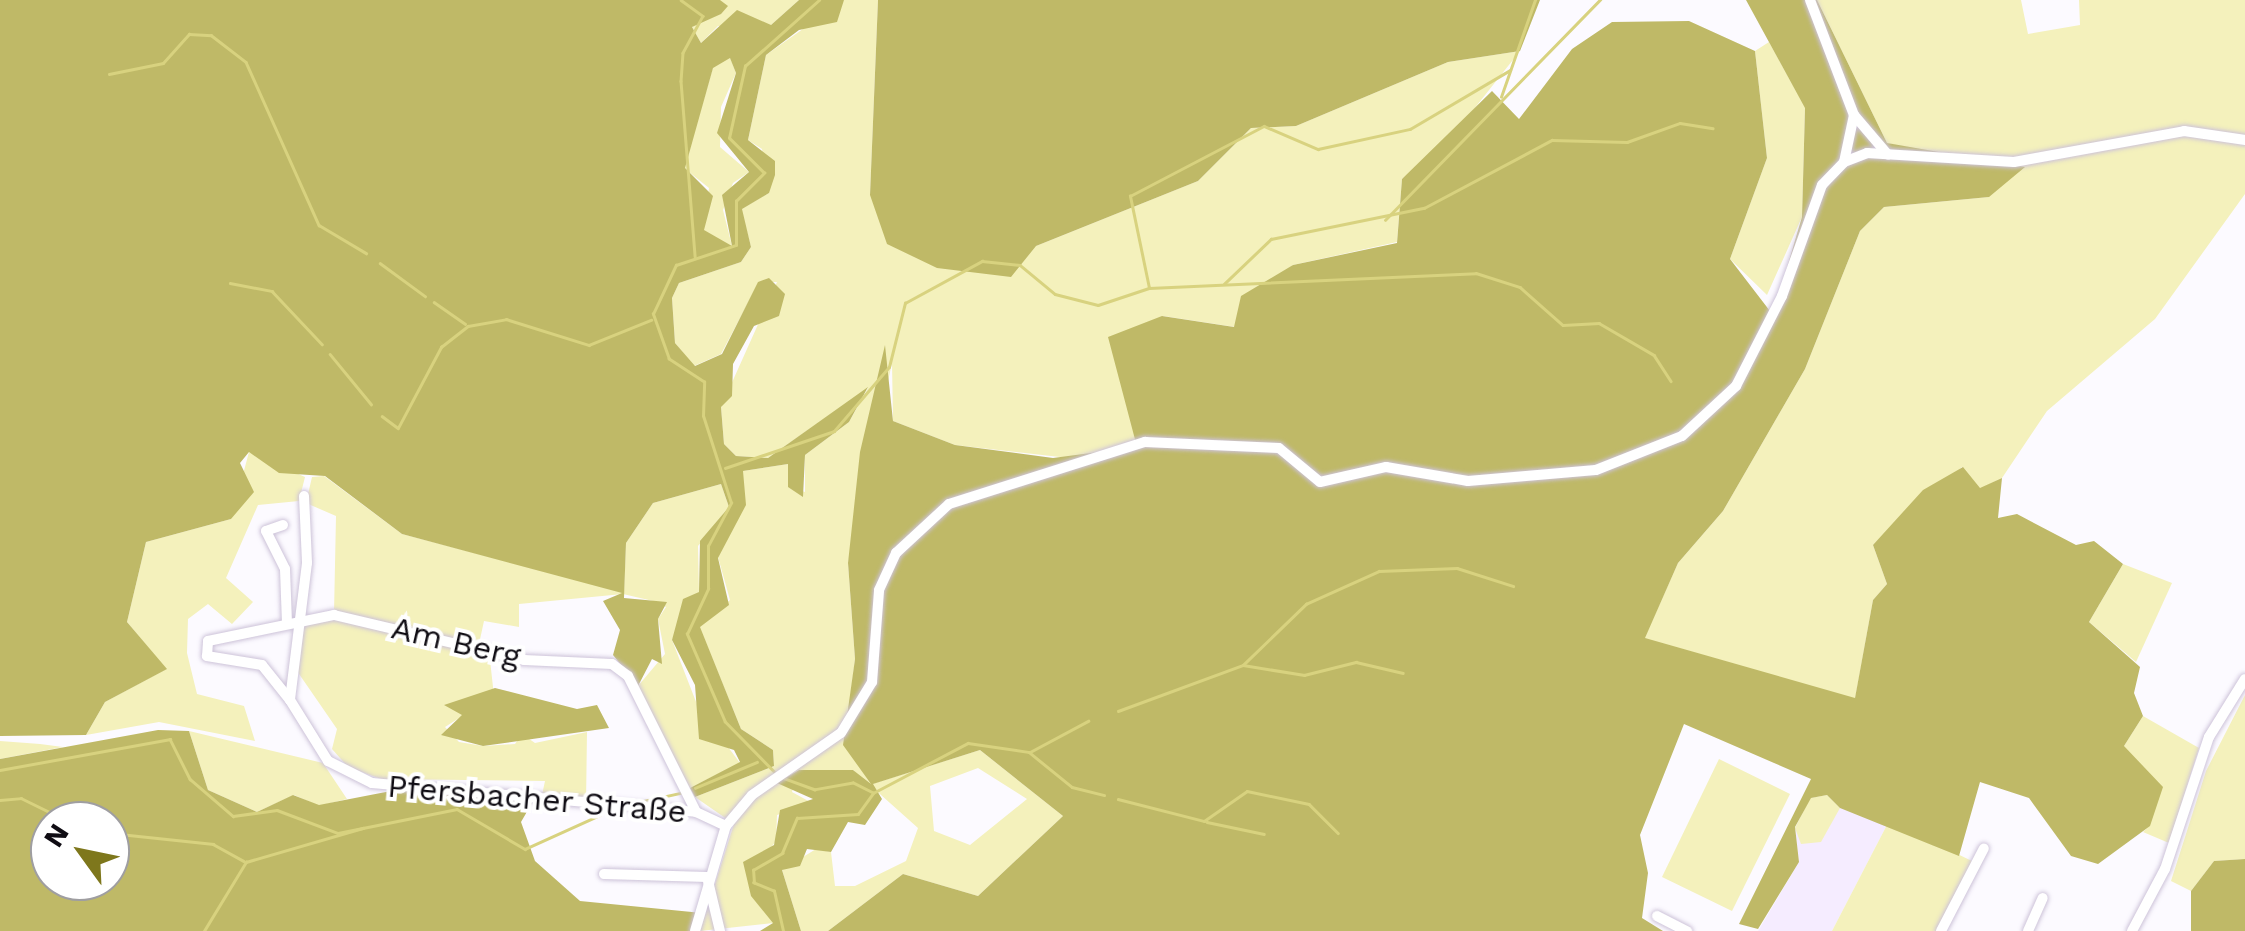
<!DOCTYPE html>
<meta charset="utf-8">
<style>
body{margin:0}
#map{position:relative;width:2245px;height:931px;overflow:hidden;background:#fcfaff;font-family:"Work Sans",sans-serif}
div>[style]{position:absolute}
.built>*{inset:0;background:#f5ecff}
.green>*{inset:0;background:#f4f1bc}
.forest>*{inset:0;background:#bfb967}
.stream>*{height:2.5px;margin:-1.25px;padding:0 1.25px;transform-origin:1.25px;border-radius:1.25px;background:#d8d27f}
.roads{filter:drop-shadow(0 0 2px #cdc3d9) drop-shadow(0 0 2px #cdc3d9)}
.minor>*{height:10px;margin:-5px;padding:0 5px;transform-origin:5px;border-radius:5px;background:#fff}
span{translate:-50% -50%;white-space:nowrap;text-align:center;line-height:1.15;-webkit-text-stroke:8px #fff;paint-order:stroke}
.street-label{font-size:32px;color:#0f0c13}
.north{position:absolute;left:30px;top:801px;width:100px;height:100px;box-sizing:border-box;background:#fff;border:2px solid #9f9ea1;border-radius:50%;rotate:303deg;font-size:28px;font-weight:700;line-height:40px;text-align:center;color:#0f0c13}
.north::after{content:'';display:block;margin:auto;width:35px;height:45px;background:#7e771c;clip-path:polygon(50% 0,100% 100%,50% 72%,0 100%)}
</style>
<div id="map">
<div class="built">
<i style="clip-path:polygon(1810px 798px,1889px 821px,1832px 931px,1758px 931px,1799px 862px,1795px 828px)"></i>
</div>
<div class="green">
<i style="clip-path:polygon(720px 0,799px 0,771px 25px,718px 26px,701px 43px,692px 27px)"></i>
<i style="clip-path:polygon(evenodd,844px 0,878px 0,870px 195px,1036px 246px,1198px 181px,1251px 128px,1296px 126px,1448px 62px,1520px 51px,1447px 143px,1402px 179px,1397px 242px,1293px 265px,1235px 327px,1163px 316px,1137px 448px,1086px 460px,955px 445px,893px 421px,892px 363px,848px 563px,855px 659px,847px 725px,872px 784px,980px 750px,1063px 816px,978px 896px,903px 874px,828px 931px,801px 931px,782px 870px,816px 849px,831px 852px,835px 886px,855px 886px,906px 861px,918px 828px,853px 770px,799px 770px,792px 792px,812px 803px,777px 815px,776px 841px,762px 859px,773px 923px,700px 931px,734px 824px,695px 797px,774px 766px,773px 750px,741px 729px,699px 626px,730px 600px,718px 557px,743px 471px,788px 464px,789px 487px,805px 492px,805px 455px,849px 422px,868px 388px,768px 458px,736px 456px,724px 444px,721px 407px,777px 282px,759px 282px,721px 354px,694px 366px,675px 343px,672px 298px,679px 283px,741px 262px,751px 247px,741px 209px,769px 193px,762px 149px,748px 140px,766px 55px,844px 0,978px 768px,1027px 799px,970px 845px,934px 831px,930px 786px,978px 768px)"></i>
<i style="clip-path:polygon(1817px 0,2021px 0,2028px 34px,2080px 25px,2079px 0,2245px 0,2245px 194px,2155px 319px,2047px 411px,2002px 478px,1980px 489px,1962px 467px,1873px 545px,1887px 584px,1873px 600px,1855px 699px,1644px 639px,1678px 563px,1723px 511px,1805px 369px,1860px 231px,1884px 207px,1989px 197px,1951px 159px,1887px 143px)"></i>
<i style="clip-path:polygon(1769px 42px,1805px 107px,1802px 217px,1767px 295px,1730px 259px,1767px 158px,1755px 51px)"></i>
<i style="clip-path:polygon(730px 57px,736px 73px,721px 107px,720px 147px,749px 172px,733px 183px,723px 210px,732px 246px,717px 246px,703px 230px,709px 188px,684px 168px,713px 67px)"></i>
<i style="clip-path:polygon(249px 452px,305px 477px,299px 501px,258px 505px,226px 578px,253px 602px,232px 624px,208px 604px,188px 619px,187px 653px,197px 694px,244px 706px,255px 741px,159px 722px,86px 735px,105px 702px,166px 669px,127px 622px,146px 542px,231px 519px)"></i>
<i style="clip-path:polygon(324px 476px,402px 534px,624px 592px,626px 543px,653px 503px,721px 484px,729px 507px,698px 546px,699px 592px,672px 640px,698px 707px,740px 763px,690px 788px,660px 732px,638px 686px,665px 654px,658px 619px,666px 607px,653px 601px,623px 594px,519px 604px,519px 627px,484px 621px,479px 644px,334px 613px,336px 516px,306px 503px,312px 477px)"></i>
<i style="clip-path:polygon(2123px 564px,2172px 583px,2136px 662px,2089px 622px)"></i>
<i style="clip-path:polygon(334px 617px,489px 651px,494px 696px,445px 727px,459px 742px,483px 746px,515px 744px,522px 734px,535px 743px,587px 732px,586px 805px,542px 795px,545px 781px,381px 779px,348px 767px,332px 749px,337px 729px,297px 671px,302px 623px)"></i>
<i style="clip-path:polygon(2245px 695px,2245px 859px,2214px 861px,2191px 891px,2171px 881px,2206px 771px)"></i>
<i style="clip-path:polygon(2143px 716px,2199px 748px,2169px 843px,2143px 832px,2150px 825px,2124px 746px)"></i>
<i style="clip-path:polygon(189px 731px,323px 763px,347px 799px,319px 806px,294px 795px,257px 812px,208px 790px)"></i>
<i style="clip-path:polygon(0 741px,40px 744px,63px 747px,0 759px)"></i>
<i style="clip-path:polygon(1719px 759px,1790px 794px,1732px 911px,1662px 877px)"></i>
<i style="clip-path:polygon(1827px 795px,1840px 808px,1821px 842px,1801px 844px,1795px 828px,1810px 798px)"></i>
<i style="clip-path:polygon(1889px 821px,1974px 862px,1936px 931px,1832px 931px)"></i>
</div>
<div class="forest">
<i style="clip-path:polygon(evenodd,0 0,720px 0,728px 6px,721px 14px,692px 27px,701px 43px,737px 10px,771px 25px,799px 0,844px 0,837px 22px,799px 30px,766px 55px,748px 140px,775px 161px,775px 175px,769px 193px,742px 209px,751px 247px,741px 262px,679px 283px,672px 298px,675px 343px,695px 366px,722px 354px,758px 282px,769px 278px,785px 294px,779px 316px,754px 326px,733px 364px,732px 396px,721px 407px,724px 444px,736px 456px,768px 458px,868px 387px,849px 422px,805px 455px,803px 497px,788px 487px,788px 464px,743px 471px,746px 505px,718px 558px,729px 605px,700px 627px,741px 729px,773px 750px,774px 766px,695px 797px,690px 788px,740px 762px,734px 750px,699px 739px,695px 685px,672px 640px,683px 599px,699px 592px,700px 541px,729px 507px,721px 484px,653px 503px,626px 543px,624px 598px,667px 602px,658px 619px,662px 664px,652px 659px,638px 686px,613px 655px,620px 630px,603px 601px,622px 593px,402px 534px,325px 476px,279px 473px,249px 452px,240px 463px,254px 492px,231px 519px,146px 542px,127px 622px,167px 669px,105px 702px,86px 735px,0 736px,0 0,730px 58px,736px 73px,717px 133px,749px 172px,722px 195px,732px 246px,704px 230px,713px 196px,685px 168px,713px 68px,730px 58px)"></i>
<i style="clip-path:polygon(878px 0,1540px 0,1520px 51px,1448px 62px,1296px 126px,1251px 128px,1198px 181px,1036px 246px,1011px 277px,937px 268px,887px 244px,870px 195px)"></i>
<i style="clip-path:polygon(1746px 0,1817px 0,1887px 143px,2025px 167px,1989px 197px,1884px 207px,1860px 231px,1805px 369px,1723px 511px,1678px 563px,1645px 638px,1855px 698px,1873px 600px,1887px 584px,1873px 545px,1923px 490px,1963px 467px,1980px 488px,2002px 478px,1998px 518px,2017px 514px,2076px 545px,2094px 541px,2123px 564px,2089px 622px,2140px 667px,2134px 693px,2143px 716px,2124px 746px,2163px 787px,2150px 826px,2098px 864px,2071px 856px,2029px 798px,1980px 782px,1959px 856px,1840px 808px,1827px 795px,1811px 798px,1795px 827px,1799px 862px,1758px 929px,1739px 924px,1811px 779px,1684px 724px,1640px 835px,1648px 873px,1642px 918px,1663px 931px,828px 931px,903px 874px,978px 896px,1063px 816px,980px 750px,873px 784px,882px 799px,865px 825px,848px 822px,831px 852px,807px 849px,800px 866px,782px 870px,801px 931px,760px 931px,773px 923px,751px 896px,743px 862px,774px 845px,780px 810px,813px 799px,777px 783px,799px 770px,853px 770px,871px 784px,843px 745px,855px 659px,848px 563px,860px 452px,885px 345px,893px 421px,955px 445px,1053px 458px,1137px 447px,1108px 337px,1162px 316px,1234px 327px,1241px 296px,1293px 265px,1397px 243px,1402px 179px,1492px 91px,1519px 119px,1572px 49px,1612px 22px,1689px 21px,1755px 51px,1767px 158px,1730px 259px,1773px 315px,1802px 217px,1805px 108px)"></i>
<i style="clip-path:polygon(495px 688px,577px 709px,597px 705px,609px 728px,483px 746px,441px 735px,462px 715px,444px 705px)"></i>
<i style="clip-path:polygon(evenodd,158px 730px,189px 731px,208px 790px,257px 812px,293px 795px,319px 805px,396px 790px,532px 803px,521px 822px,535px 861px,580px 901px,702px 913px,700px 931px,0 931px,0 759px,158px 730px,50px 821px,110px 821px,110px 881px,50px 881px,50px 821px)"></i>
<i style="clip-path:polygon(2245px 859px,2245px 931px,2191px 931px,2191px 891px,2214px 861px)"></i>
</div>
<div class="stream">
<i style="left:681px;top:0;width:27px;rotate:36deg"></i>
<i style="left:703px;top:16px;width:42px;rotate:118.4deg"></i>
<i style="left:683px;top:53px;width:28px;rotate:94deg"></i>
<i style="left:681px;top:81px;width:176px;rotate:85.4deg"></i>
<i style="left:109px;top:74px;width:55px;rotate:-11.5deg"></i>
<i style="left:163px;top:63px;width:39px;rotate:-48deg"></i>
<i style="left:189px;top:34px;width:22px;rotate:3deg"></i>
<i style="left:211px;top:35px;width:44px;rotate:37.6deg"></i>
<i style="left:246px;top:62px;width:179px;rotate:65.9deg"></i>
<i style="left:319px;top:225px;width:55px;rotate:30.8deg"></i>
<i style="left:1501px;top:97px;width:103px;rotate:-70.7deg"></i>
<i style="left:1385px;top:220px;width:308px;rotate:-45.7deg"></i>
<i style="left:380px;top:263px;width:56px;rotate:36.3deg"></i>
<i style="left:230px;top:283px;width:43px;rotate:10.8deg"></i>
<i style="left:272px;top:291px;width:73px;rotate:46.7deg"></i>
<i style="left:1224px;top:284px;width:65px;rotate:-43.8deg"></i>
<i style="left:1271px;top:239px;width:156px;rotate:-11.5deg"></i>
<i style="left:1424px;top:208px;width:145px;rotate:-28deg"></i>
<i style="left:1552px;top:140px;width:75px;rotate:1.5deg"></i>
<i style="left:1627px;top:142px;width:56px;rotate:-19.7deg"></i>
<i style="left:1680px;top:123px;width:33px;rotate:9deg"></i>
<i style="left:1149px;top:288px;width:94px;rotate:-101.7deg"></i>
<i style="left:1130px;top:196px;width:151px;rotate:-27.6deg"></i>
<i style="left:1264px;top:126px;width:59px;rotate:23.1deg"></i>
<i style="left:1318px;top:149px;width:94px;rotate:-12.3deg"></i>
<i style="left:1410px;top:129px;width:116px;rotate:-30.5deg"></i>
<i style="left:434px;top:302px;width:38px;rotate:35deg"></i>
<i style="left:330px;top:354px;width:65px;rotate:50.6deg"></i>
<i style="left:382px;top:416px;width:20px;rotate:37deg"></i>
<i style="left:398px;top:428px;width:92px;rotate:-62deg"></i>
<i style="left:441px;top:347px;width:34px;rotate:-38deg"></i>
<i style="left:468px;top:326px;width:39px;rotate:-10deg"></i>
<i style="left:506px;top:319px;width:87px;rotate:17.4deg"></i>
<i style="left:589px;top:345px;width:67px;rotate:-22deg"></i>
<i style="left:725px;top:468px;width:115px;rotate:-18.7deg"></i>
<i style="left:834px;top:431px;width:84px;rotate:-49.3deg"></i>
<i style="left:889px;top:367px;width:66px;rotate:-76deg"></i>
<i style="left:905px;top:303px;width:88px;rotate:-28.6deg"></i>
<i style="left:982px;top:261px;width:38px;rotate:6deg"></i>
<i style="left:1020px;top:265px;width:45px;rotate:39.6deg"></i>
<i style="left:1055px;top:294px;width:44px;rotate:14.3deg"></i>
<i style="left:1098px;top:305px;width:54px;rotate:-18.4deg"></i>
<i style="left:1149px;top:288px;width:327px;rotate:-2.6deg"></i>
<i style="left:1476px;top:273px;width:46px;rotate:17.7deg"></i>
<i style="left:1520px;top:287px;width:57px;rotate:41.5deg"></i>
<i style="left:1563px;top:325px;width:36px;rotate:-3deg"></i>
<i style="left:1599px;top:323px;width:64px;rotate:30.2deg"></i>
<i style="left:1654px;top:355px;width:31px;rotate:57deg"></i>
<i style="left:1243px;top:665px;width:62px;rotate:9.3deg"></i>
<i style="left:1304px;top:675px;width:54px;rotate:-14deg"></i>
<i style="left:1356px;top:662px;width:48px;rotate:13.2deg"></i>
<i style="left:1118px;top:711px;width:133px;rotate:-20.2deg"></i>
<i style="left:1243px;top:665px;width:88px;rotate:-44.1deg"></i>
<i style="left:1306px;top:604px;width:80px;rotate:-24.3deg"></i>
<i style="left:1379px;top:571px;width:78px;rotate:-2.2deg"></i>
<i style="left:1457px;top:568px;width:59px;rotate:17.8deg"></i>
<i style="left:1030px;top:752px;width:66px;rotate:-28.1deg"></i>
<i style="left:0;top:770px;width:173px;rotate:-10.3deg"></i>
<i style="left:170px;top:739px;width:45px;rotate:63.4deg"></i>
<i style="left:190px;top:779px;width:57px;rotate:40.7deg"></i>
<i style="left:233px;top:816px;width:44px;rotate:-7.8deg"></i>
<i style="left:277px;top:810px;width:65px;rotate:20.7deg"></i>
<i style="left:338px;top:833px;width:121px;rotate:-11.4deg"></i>
<i style="left:457px;top:809px;width:79px;rotate:30.5deg"></i>
<i style="left:525px;top:849px;width:82px;rotate:-24.4deg"></i>
<i style="left:774px;top:772px;width:70px;rotate:-134.4deg"></i>
<i style="left:725px;top:722px;width:96px;rotate:-113.4deg"></i>
<i style="left:687px;top:634px;width:50px;rotate:-65deg"></i>
<i style="left:708px;top:589px;width:43px;rotate:-90deg"></i>
<i style="left:708px;top:546px;width:49px;rotate:-61.9deg"></i>
<i style="left:731px;top:503px;width:91px;rotate:-107.8deg"></i>
<i style="left:703px;top:416px;width:34px;rotate:-88deg"></i>
<i style="left:704px;top:382px;width:42px;rotate:-146.7deg"></i>
<i style="left:669px;top:359px;width:48px;rotate:-109.6deg"></i>
<i style="left:653px;top:314px;width:54px;rotate:-64.9deg"></i>
<i style="left:676px;top:265px;width:63px;rotate:-18.4deg"></i>
<i style="left:736px;top:245px;width:44px;rotate:-90deg"></i>
<i style="left:736px;top:201px;width:40px;rotate:-45deg"></i>
<i style="left:764px;top:173px;width:49px;rotate:-135deg"></i>
<i style="left:729px;top:138px;width:74px;rotate:-77.5deg"></i>
<i style="left:745px;top:66px;width:99px;rotate:-41.7deg"></i>
<i style="left:695px;top:788px;width:67px;rotate:-22.8deg"></i>
<i style="left:873px;top:793px;width:107px;rotate:-27.8deg"></i>
<i style="left:968px;top:743px;width:62px;rotate:8.4deg"></i>
<i style="left:1029px;top:752px;width:55px;rotate:39.1deg"></i>
<i style="left:1072px;top:787px;width:33px;rotate:14deg"></i>
<i style="left:1118px;top:799px;width:89px;rotate:14.3deg"></i>
<i style="left:1204px;top:821px;width:52px;rotate:-34.9deg"></i>
<i style="left:1247px;top:791px;width:63px;rotate:11.8deg"></i>
<i style="left:1309px;top:804px;width:41px;rotate:45deg"></i>
<i style="left:0;top:800px;width:21px;rotate:-5deg"></i>
<i style="left:21px;top:798px;width:52px;rotate:26.1deg"></i>
<i style="left:639px;top:802px;width:42px;rotate:-12.4deg"></i>
<i style="left:1207px;top:822px;width:58px;rotate:11.9deg"></i>
<i style="left:110px;top:833px;width:104px;rotate:6.1deg"></i>
<i style="left:213px;top:844px;width:35px;rotate:29deg"></i>
<i style="left:204px;top:931px;width:81px;rotate:-58.7deg"></i>
<i style="left:246px;top:862px;width:122px;rotate:-16.2deg"></i>
<i style="left:783px;top:931px;width:41px;rotate:-102.7deg"></i>
<i style="left:774px;top:891px;width:22px;rotate:-158deg"></i>
<i style="left:754px;top:883px;width:13px;rotate:-94deg"></i>
<i style="left:753px;top:870px;width:34px;rotate:-30deg"></i>
<i style="left:782px;top:853px;width:38px;rotate:-67deg"></i>
<i style="left:797px;top:818px;width:61px;rotate:-3.8deg"></i>
<i style="left:858px;top:814px;width:26px;rotate:-54deg"></i>
<i style="left:873px;top:793px;width:22px;rotate:-153deg"></i>
<i style="left:853px;top:783px;width:39px;rotate:170deg"></i>
<i style="left:815px;top:790px;width:32px;rotate:-160deg"></i>
</div>
<div class="roads">
<div class="minor">
<i style="left:1810px;top:0;width:123px;rotate:69.1deg"></i>
<i style="left:1854px;top:115px;width:52px;rotate:49.6deg"></i>
<i style="left:1844px;top:162px;width:48px;rotate:-78deg"></i>
<i style="left:304px;top:496px;width:67px;rotate:87.4deg"></i>
<i style="left:307px;top:563px;width:138px;rotate:97.1deg"></i>
<i style="left:290px;top:700px;width:72px;rotate:58.1deg"></i>
<i style="left:328px;top:761px;width:49px;rotate:26.6deg"></i>
<i style="left:372px;top:783px;width:325px;rotate:5.1deg"></i>
<i style="left:696px;top:812px;width:33px;rotate:25deg"></i>
<i style="left:283px;top:525px;width:18px;rotate:161deg"></i>
<i style="left:266px;top:531px;width:42px;rotate:63.4deg"></i>
<i style="left:285px;top:569px;width:55px;rotate:87.9deg"></i>
<i style="left:290px;top:700px;width:45px;rotate:-128.7deg"></i>
<i style="left:262px;top:665px;width:56px;rotate:-170.7deg"></i>
<i style="left:207px;top:656px;width:15px;rotate:-86deg"></i>
<i style="left:208px;top:641px;width:129px;rotate:-11.7deg"></i>
<i style="left:334px;top:615px;width:195px;rotate:13.3deg"></i>
<i style="left:524px;top:660px;width:88px;rotate:2.6deg"></i>
<i style="left:612px;top:664px;width:20px;rotate:37deg"></i>
<i style="left:628px;top:676px;width:152px;rotate:63.4deg"></i>
<i style="left:604px;top:874px;width:103px;rotate:1.7deg"></i>
<i style="left:707px;top:877px;width:56px;rotate:76.5deg"></i>
<i style="left:1657px;top:916px;width:34px;rotate:27deg"></i>
<i style="left:695px;top:931px;width:109px;rotate:-73.6deg"></i>
<i style="left:726px;top:826px;width:40px;rotate:-50deg"></i>
<i style="left:752px;top:795px;width:108px;rotate:-34.9deg"></i>
<i style="left:841px;top:733px;width:60px;rotate:-58.7deg"></i>
<i style="left:872px;top:682px;width:92px;rotate:-85.6deg"></i>
<i style="left:879px;top:590px;width:41px;rotate:-65.3deg"></i>
<i style="left:896px;top:553px;width:72px;rotate:-42.8deg"></i>
<i style="left:949px;top:504px;width:206px;rotate:-17.6deg"></i>
<i style="left:1145px;top:442px;width:134px;rotate:2.6deg"></i>
<i style="left:1279px;top:448px;width:53px;rotate:39.7deg"></i>
<i style="left:1320px;top:482px;width:68px;rotate:-12.8deg"></i>
<i style="left:1386px;top:467px;width:83px;rotate:9.7deg"></i>
<i style="left:1468px;top:481px;width:128px;rotate:-4.9deg"></i>
<i style="left:1596px;top:470px;width:92px;rotate:-21.6deg"></i>
<i style="left:1682px;top:436px;width:74px;rotate:-42.8deg"></i>
<i style="left:1736px;top:386px;width:101px;rotate:-62.9deg"></i>
<i style="left:1782px;top:296px;width:118px;rotate:-70.2deg"></i>
<i style="left:1822px;top:185px;width:32px;rotate:-46deg"></i>
<i style="left:1844px;top:162px;width:25px;rotate:-21deg"></i>
<i style="left:1867px;top:153px;width:147px;rotate:3.5deg"></i>
<i style="left:2014px;top:162px;width:173px;rotate:-10.3deg"></i>
<i style="left:2184px;top:131px;width:62px;rotate:8.4deg"></i>
<i style="left:1941px;top:931px;width:93px;rotate:-62.6deg"></i>
<i style="left:2028px;top:931px;width:36px;rotate:-66deg"></i>
<i style="left:2132px;top:931px;width:70px;rotate:-62deg"></i>
<i style="left:2165px;top:869px;width:139px;rotate:-71.6deg"></i>
<i style="left:2209px;top:737px;width:68px;rotate:-58.2deg"></i>
</div>
</div>
<div class="street-label">
<span style="left:456px;top:642px;rotate:13deg">Am Berg</span>
<span style="left:537px;top:799px;rotate:5deg">Pfersbacher Straße</span>
</div>
<div class="north">N</div>
</div>
